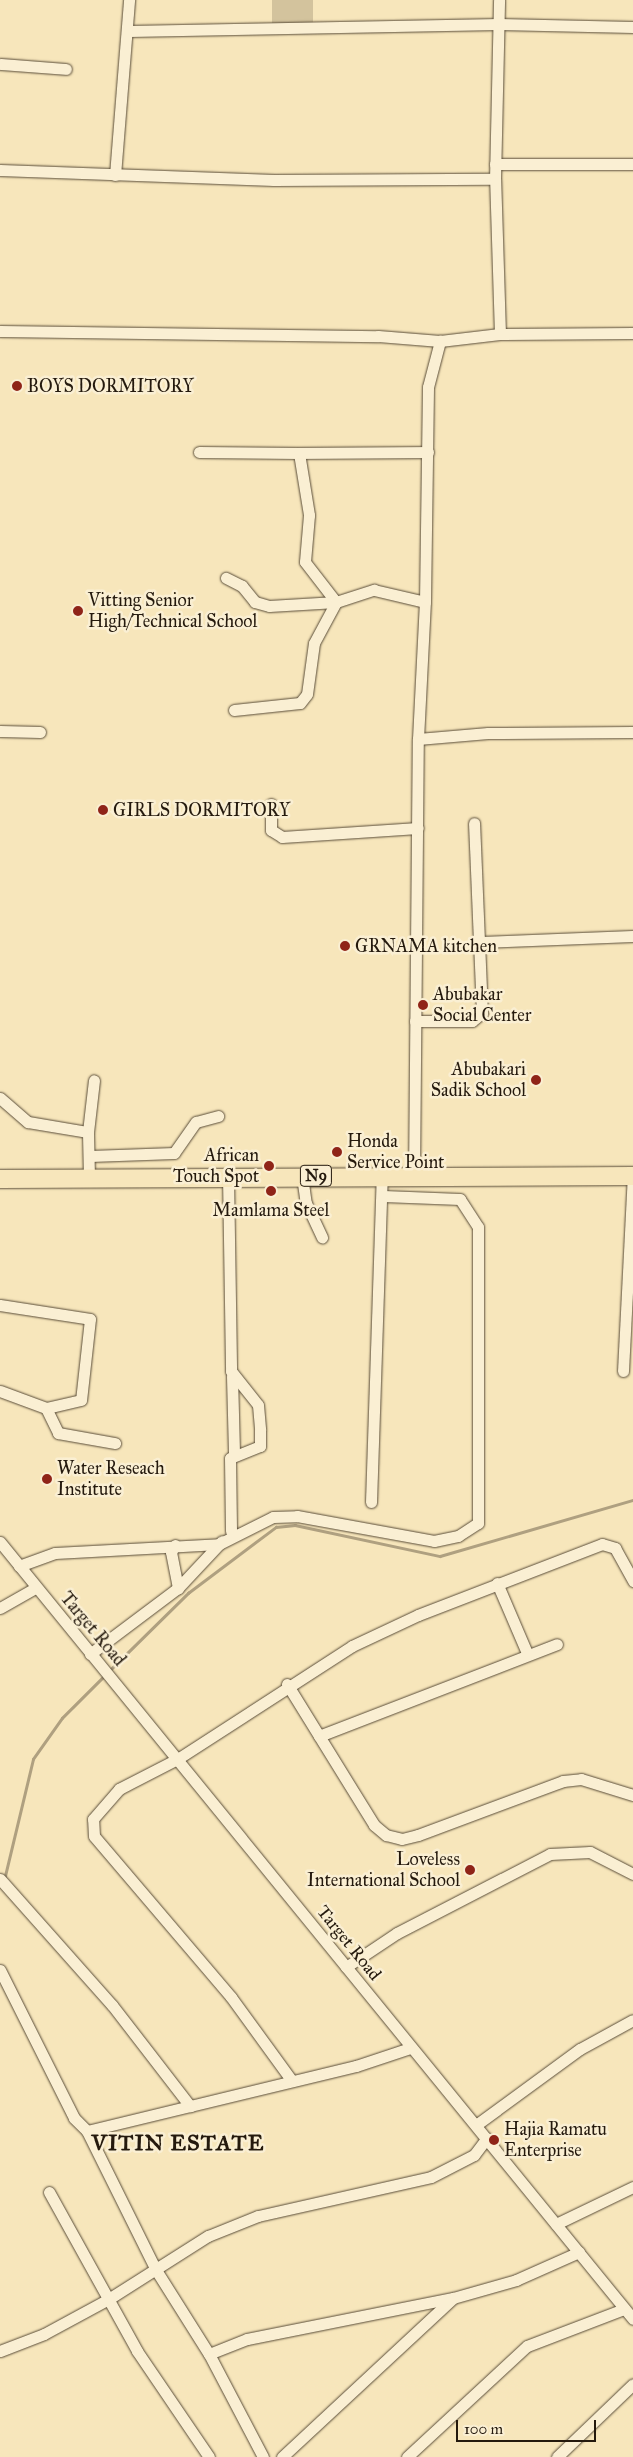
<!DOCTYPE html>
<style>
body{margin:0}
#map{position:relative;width:633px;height:2457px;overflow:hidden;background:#f7e6bb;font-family:"IM FELL Great Primer",serif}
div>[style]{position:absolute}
.green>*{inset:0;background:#d3c39d}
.stream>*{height:2.5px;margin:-1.25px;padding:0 1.25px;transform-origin:1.25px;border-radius:1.25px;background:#afa080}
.roads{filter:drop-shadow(0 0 1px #594c38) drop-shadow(0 0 1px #594c38)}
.minor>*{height:11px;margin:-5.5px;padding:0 5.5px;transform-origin:5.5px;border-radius:5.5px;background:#faefd3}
.trunk>*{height:18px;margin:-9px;padding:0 9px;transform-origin:9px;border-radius:9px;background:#f7e6bb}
.dots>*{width:14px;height:14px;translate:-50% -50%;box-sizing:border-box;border:2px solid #faefd3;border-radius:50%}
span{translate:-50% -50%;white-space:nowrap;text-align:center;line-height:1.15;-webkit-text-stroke:5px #faefd3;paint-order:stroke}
.shield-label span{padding:1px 4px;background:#faefd3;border:1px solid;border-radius:4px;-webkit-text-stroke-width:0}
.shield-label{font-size:16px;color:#24190d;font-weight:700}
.poi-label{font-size:18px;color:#24190d}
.left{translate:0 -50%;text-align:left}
.right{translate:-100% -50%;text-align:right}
.street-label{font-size:18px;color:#24190d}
.district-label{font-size:22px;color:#24190d;font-weight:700;letter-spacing:1px}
.scale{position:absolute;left:456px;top:2420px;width:140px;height:22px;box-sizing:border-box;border:2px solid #24190d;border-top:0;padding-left:6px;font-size:15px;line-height:18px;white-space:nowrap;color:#24190d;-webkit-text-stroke:4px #faefd3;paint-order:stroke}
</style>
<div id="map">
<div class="green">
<i style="clip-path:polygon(272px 0,313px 0,313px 24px,272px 24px)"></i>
</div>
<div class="stream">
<i style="left:110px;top:1670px;width:110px;rotate:-44.6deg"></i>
<i style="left:188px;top:1593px;width:110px;rotate:-36.9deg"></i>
<i style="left:276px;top:1527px;width:19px;rotate:-6deg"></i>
<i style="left:295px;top:1525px;width:148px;rotate:12.1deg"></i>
<i style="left:440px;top:1556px;width:201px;rotate:-16.2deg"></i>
<i style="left:4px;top:1880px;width:124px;rotate:-76.5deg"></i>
<i style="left:33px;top:1759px;width:50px;rotate:-54.7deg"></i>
<i style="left:62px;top:1718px;width:59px;rotate:-45deg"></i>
</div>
<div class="roads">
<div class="minor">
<i style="left:129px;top:31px;width:370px;rotate:-1.1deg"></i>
<i style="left:499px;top:24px;width:134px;rotate:1.3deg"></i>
<i style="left:0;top:64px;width:66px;rotate:4.3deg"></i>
<i style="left:495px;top:164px;width:138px"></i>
<i style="left:0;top:170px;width:274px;rotate:2.1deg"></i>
<i style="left:274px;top:180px;width:221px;rotate:-0.3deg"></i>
<i style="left:115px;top:175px;width:176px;rotate:-85.4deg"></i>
<i style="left:0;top:331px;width:378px;rotate:0.8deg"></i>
<i style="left:378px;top:336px;width:62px;rotate:4.6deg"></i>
<i style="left:500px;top:334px;width:133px;rotate:-0.4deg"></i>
<i style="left:199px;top:452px;width:100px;rotate:0.6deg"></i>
<i style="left:299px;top:453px;width:63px;rotate:80.8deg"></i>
<i style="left:309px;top:515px;width:47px;rotate:94.9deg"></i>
<i style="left:305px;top:562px;width:51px;rotate:52.2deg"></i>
<i style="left:336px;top:602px;width:67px;rotate:176.6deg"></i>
<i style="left:269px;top:606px;width:15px;rotate:-164deg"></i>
<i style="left:255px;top:602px;width:21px;rotate:-129deg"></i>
<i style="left:242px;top:586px;width:18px;rotate:-153deg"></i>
<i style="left:299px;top:453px;width:129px;rotate:-0.4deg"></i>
<i style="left:234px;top:710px;width:66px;rotate:-6.1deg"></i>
<i style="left:300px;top:703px;width:11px;rotate:-52deg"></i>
<i style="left:307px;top:694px;width:51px;rotate:-82.2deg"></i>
<i style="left:314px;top:643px;width:47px;rotate:-61.8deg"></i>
<i style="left:336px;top:602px;width:40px;rotate:-18deg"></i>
<i style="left:374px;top:590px;width:52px;rotate:13.2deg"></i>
<i style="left:0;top:731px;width:40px;rotate:1.4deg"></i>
<i style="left:418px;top:739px;width:70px;rotate:-4.9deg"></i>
<i style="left:488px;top:733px;width:145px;rotate:-0.4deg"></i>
<i style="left:271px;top:804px;width:26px;rotate:90deg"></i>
<i style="left:271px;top:830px;width:13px;rotate:32deg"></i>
<i style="left:282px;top:837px;width:136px;rotate:-3.8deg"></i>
<i style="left:481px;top:942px;width:152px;rotate:-2.3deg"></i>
<i style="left:415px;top:1021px;width:57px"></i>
<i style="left:472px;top:1021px;width:13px;rotate:-39deg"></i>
<i style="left:482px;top:1013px;width:190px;rotate:-92.4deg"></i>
<i style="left:0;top:1098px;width:37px;rotate:41deg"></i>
<i style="left:28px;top:1122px;width:61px;rotate:9.5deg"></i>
<i style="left:90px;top:1156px;width:84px;rotate:-2deg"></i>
<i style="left:174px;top:1153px;width:38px;rotate:-55deg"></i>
<i style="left:196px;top:1122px;width:23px;rotate:-15deg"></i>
<i style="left:228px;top:1175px;width:196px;rotate:89.1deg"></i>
<i style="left:231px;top:1371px;width:43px;rotate:51.5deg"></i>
<i style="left:258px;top:1405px;width:25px;rotate:85deg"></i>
<i style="left:260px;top:1430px;width:16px;rotate:90deg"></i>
<i style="left:260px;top:1446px;width:32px;rotate:158deg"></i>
<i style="left:230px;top:1458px;width:73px;rotate:89.2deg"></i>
<i style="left:302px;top:1176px;width:27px;rotate:82deg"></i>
<i style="left:306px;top:1203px;width:38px;rotate:65deg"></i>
<i style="left:89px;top:1177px;width:45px;rotate:-91.3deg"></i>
<i style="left:88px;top:1132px;width:52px;rotate:-83.4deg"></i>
<i style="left:414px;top:1177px;width:438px;rotate:-89.5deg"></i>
<i style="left:418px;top:739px;width:137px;rotate:-87.1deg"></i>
<i style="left:425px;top:602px;width:215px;rotate:-89.2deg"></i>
<i style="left:428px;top:387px;width:48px;rotate:-75.4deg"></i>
<i style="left:440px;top:341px;width:60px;rotate:-6.7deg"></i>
<i style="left:500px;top:334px;width:155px;rotate:-91.8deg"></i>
<i style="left:495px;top:179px;width:179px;rotate:-88.7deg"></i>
<i style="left:0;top:1305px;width:91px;rotate:8.8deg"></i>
<i style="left:90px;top:1319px;width:81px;rotate:96.3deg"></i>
<i style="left:81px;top:1400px;width:36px;rotate:167deg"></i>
<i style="left:46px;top:1408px;width:49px;rotate:-159.7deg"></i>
<i style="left:623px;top:1371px;width:195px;rotate:-87.1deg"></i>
<i style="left:232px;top:1376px;width:78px;rotate:88.5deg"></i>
<i style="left:46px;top:1408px;width:28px;rotate:64deg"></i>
<i style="left:58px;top:1433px;width:58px;rotate:10deg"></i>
<i style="left:371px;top:1502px;width:326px;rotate:-88.1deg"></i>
<i style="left:0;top:1542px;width:1002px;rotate:50.83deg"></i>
<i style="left:175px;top:1545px;width:8px;rotate:120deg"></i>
<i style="left:171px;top:1552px;width:37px;rotate:79deg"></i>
<i style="left:19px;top:1566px;width:38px;rotate:-20deg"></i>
<i style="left:55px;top:1553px;width:164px;rotate:-3.1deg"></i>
<i style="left:219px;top:1544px;width:60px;rotate:-26.6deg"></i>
<i style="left:273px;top:1517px;width:24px;rotate:-2deg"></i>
<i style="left:297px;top:1516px;width:139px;rotate:10.3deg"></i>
<i style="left:434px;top:1541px;width:25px;rotate:-12deg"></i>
<i style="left:458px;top:1536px;width:24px;rotate:-33deg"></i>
<i style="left:478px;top:1523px;width:296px;rotate:-90deg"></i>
<i style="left:478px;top:1227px;width:33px;rotate:-123deg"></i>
<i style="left:460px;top:1199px;width:77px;rotate:-177.8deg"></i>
<i style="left:497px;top:1583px;width:76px;rotate:66.8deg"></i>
<i style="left:0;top:1608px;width:40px;rotate:-29.7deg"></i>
<i style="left:90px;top:1654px;width:110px;rotate:-36.9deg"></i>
<i style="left:178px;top:1588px;width:64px;rotate:-46.9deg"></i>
<i style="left:287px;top:1684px;width:166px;rotate:58.3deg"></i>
<i style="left:374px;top:1825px;width:16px;rotate:40deg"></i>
<i style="left:386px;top:1835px;width:16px;rotate:14deg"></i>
<i style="left:402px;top:1839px;width:16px;rotate:-14deg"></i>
<i style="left:418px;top:1835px;width:155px;rotate:-20.4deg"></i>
<i style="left:563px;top:1781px;width:18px;rotate:-6deg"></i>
<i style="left:581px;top:1779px;width:54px;rotate:17.1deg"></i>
<i style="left:319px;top:1736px;width:255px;rotate:-21.1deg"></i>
<i style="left:0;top:1879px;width:169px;rotate:48.4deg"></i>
<i style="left:112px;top:2005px;width:128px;rotate:52.3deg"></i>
<i style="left:346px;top:1967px;width:61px;rotate:-33.7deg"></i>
<i style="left:397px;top:1933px;width:172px;rotate:-27.3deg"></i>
<i style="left:550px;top:1854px;width:40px;rotate:-2.9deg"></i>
<i style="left:590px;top:1852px;width:48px;rotate:27.1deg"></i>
<i style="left:0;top:1970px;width:165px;rotate:63.4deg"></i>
<i style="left:74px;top:2118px;width:18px;rotate:45deg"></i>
<i style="left:87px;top:2131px;width:277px;rotate:-13.6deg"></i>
<i style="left:356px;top:2066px;width:57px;rotate:-18.4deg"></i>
<i style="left:292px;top:2081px;width:104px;rotate:-126deg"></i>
<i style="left:231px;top:1997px;width:211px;rotate:-130.4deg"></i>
<i style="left:94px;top:1836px;width:17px;rotate:-93deg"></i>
<i style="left:93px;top:1819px;width:40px;rotate:-49deg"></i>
<i style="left:119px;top:1789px;width:68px;rotate:-27.3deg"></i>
<i style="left:179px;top:1758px;width:206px;rotate:-32.9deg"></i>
<i style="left:352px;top:1646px;width:73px;rotate:-25.2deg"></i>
<i style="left:418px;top:1615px;width:197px;rotate:-21.1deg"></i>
<i style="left:602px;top:1544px;width:14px;rotate:17deg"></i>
<i style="left:615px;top:1548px;width:38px;rotate:61deg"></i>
<i style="left:476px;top:2125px;width:129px;rotate:-36.2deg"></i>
<i style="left:580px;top:2049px;width:60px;rotate:-28.7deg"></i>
<i style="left:87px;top:2131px;width:155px;rotate:63.6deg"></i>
<i style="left:156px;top:2270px;width:99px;rotate:57.8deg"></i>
<i style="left:209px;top:2354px;width:116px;rotate:62.3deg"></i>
<i style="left:49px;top:2192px;width:182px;rotate:61deg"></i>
<i style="left:137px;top:2351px;width:128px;rotate:55.8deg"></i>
<i style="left:556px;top:2224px;width:85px;rotate:-25.7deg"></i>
<i style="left:0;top:2351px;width:47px;rotate:-21.1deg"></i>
<i style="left:44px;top:2334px;width:72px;rotate:-28.4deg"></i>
<i style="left:107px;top:2300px;width:120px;rotate:-32.4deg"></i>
<i style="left:208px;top:2236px;width:54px;rotate:-21.8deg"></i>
<i style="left:258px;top:2216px;width:177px;rotate:-12.7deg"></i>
<i style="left:431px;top:2177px;width:48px;rotate:-27.1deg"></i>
<i style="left:474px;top:2155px;width:21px;rotate:-53deg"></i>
<i style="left:209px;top:2354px;width:41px;rotate:-21.5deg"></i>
<i style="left:247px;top:2339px;width:210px;rotate:-11.3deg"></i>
<i style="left:282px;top:2457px;width:233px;rotate:-42.9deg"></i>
<i style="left:453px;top:2298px;width:66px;rotate:-15.9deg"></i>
<i style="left:516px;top:2280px;width:69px;rotate:-24deg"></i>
<i style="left:407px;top:2457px;width:163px;rotate:-42.8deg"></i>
<i style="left:527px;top:2346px;width:104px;rotate:-20.9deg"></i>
<i style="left:557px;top:2457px;width:105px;rotate:-43.8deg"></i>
</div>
<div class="trunk">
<i style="left:0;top:1179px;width:633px;rotate:-0.27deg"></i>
</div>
</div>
<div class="dots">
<i style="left:17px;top:386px;background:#8f2418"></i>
<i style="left:78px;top:611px;background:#8f2418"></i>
<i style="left:103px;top:810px;background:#8f2418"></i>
<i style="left:345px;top:946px;background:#8f2418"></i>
<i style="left:423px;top:1005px;background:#8f2418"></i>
<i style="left:536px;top:1080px;background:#8f2418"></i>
<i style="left:337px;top:1152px;background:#8f2418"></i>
<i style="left:269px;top:1166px;background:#8f2418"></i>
<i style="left:271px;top:1191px;background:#8f2418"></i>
<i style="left:47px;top:1479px;background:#8f2418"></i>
<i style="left:470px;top:1870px;background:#8f2418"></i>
<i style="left:494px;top:2140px;background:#8f2418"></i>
</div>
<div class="shield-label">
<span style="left:316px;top:1176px">N9</span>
</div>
<div class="poi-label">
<span class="left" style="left:27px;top:386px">BOYS DORMITORY</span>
<span class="left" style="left:88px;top:611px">Vitting Senior<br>High/Technical School</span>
<span class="left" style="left:113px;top:810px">GIRLS DORMITORY</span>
<span class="left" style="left:355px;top:946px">GRNAMA kitchen</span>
<span class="left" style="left:433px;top:1005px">Abubakar<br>Social Center</span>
<span class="right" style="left:526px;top:1080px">Abubakari<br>Sadik School</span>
<span class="left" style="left:347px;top:1152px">Honda<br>Service Point</span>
<span class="right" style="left:259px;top:1166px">African<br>Touch Spot</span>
<span style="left:271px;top:1210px">Mamlama Steel</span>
<span class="left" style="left:57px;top:1479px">Water Reseach<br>Institute</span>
<span class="right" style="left:460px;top:1870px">Loveless<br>International School</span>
<span class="left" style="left:504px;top:2140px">Hajia Ramatu<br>Enterprise</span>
</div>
<div class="street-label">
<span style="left:93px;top:1629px;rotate:50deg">Target Road</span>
<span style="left:349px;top:1943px;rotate:51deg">Target Road</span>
</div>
<div class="district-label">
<span style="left:178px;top:2143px">VITIN ESTATE</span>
</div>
<div class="scale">100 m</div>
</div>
